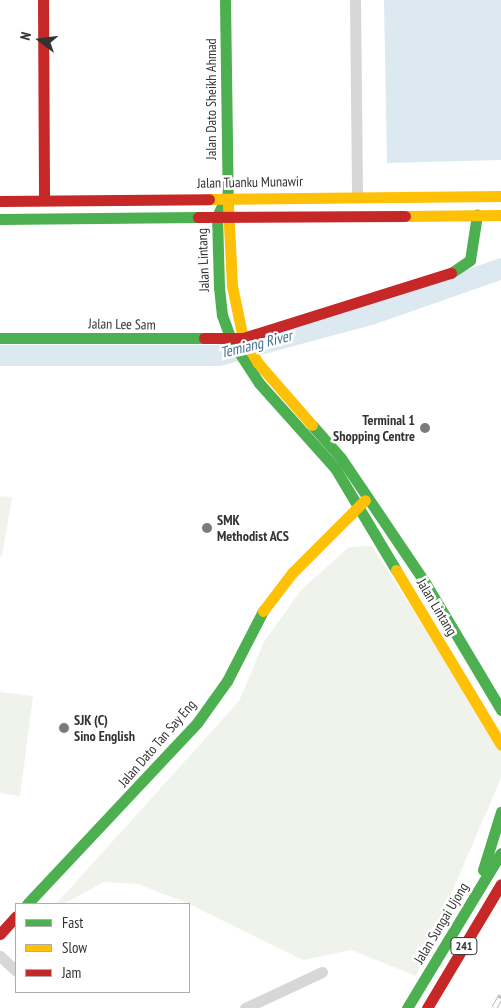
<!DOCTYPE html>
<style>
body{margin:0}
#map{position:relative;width:501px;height:1008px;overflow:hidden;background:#fff;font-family:"PT Sans Narrow",sans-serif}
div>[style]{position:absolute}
.green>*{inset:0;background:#f0f3ec}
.water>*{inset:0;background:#dce9f0}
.river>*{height:21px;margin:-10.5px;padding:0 10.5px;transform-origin:10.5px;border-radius:10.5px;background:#dce9f0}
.street>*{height:11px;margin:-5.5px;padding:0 5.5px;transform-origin:5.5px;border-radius:5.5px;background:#d7d7d7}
.fast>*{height:11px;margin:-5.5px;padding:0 5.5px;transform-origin:5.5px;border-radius:5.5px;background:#4caf50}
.slow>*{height:11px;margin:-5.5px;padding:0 5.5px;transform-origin:5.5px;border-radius:5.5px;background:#ffc107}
.jam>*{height:11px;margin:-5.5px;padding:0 5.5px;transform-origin:5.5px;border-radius:5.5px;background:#c62828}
.rail>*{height:5.5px;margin-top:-2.75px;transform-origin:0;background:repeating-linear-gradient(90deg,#fff 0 11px,#bebebe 0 22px);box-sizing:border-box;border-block:1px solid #bebebe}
.dots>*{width:14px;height:14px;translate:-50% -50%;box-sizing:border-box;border:2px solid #fff;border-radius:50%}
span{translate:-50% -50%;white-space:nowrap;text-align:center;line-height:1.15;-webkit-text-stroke:5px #fff;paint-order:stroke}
.shield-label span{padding:1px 4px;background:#fff;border:1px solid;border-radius:4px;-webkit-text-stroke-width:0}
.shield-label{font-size:12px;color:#333;font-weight:700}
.street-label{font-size:14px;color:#333}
.poi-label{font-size:14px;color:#333;font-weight:700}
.right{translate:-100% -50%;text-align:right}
.left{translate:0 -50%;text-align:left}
.water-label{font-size:15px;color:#437493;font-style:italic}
.legend{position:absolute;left:15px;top:903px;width:175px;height:90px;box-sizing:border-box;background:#fff;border:1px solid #adadad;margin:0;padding:6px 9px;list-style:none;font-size:15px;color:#333}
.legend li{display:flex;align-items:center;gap:10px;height:25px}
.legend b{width:25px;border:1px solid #adadad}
.north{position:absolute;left:15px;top:15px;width:50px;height:50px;-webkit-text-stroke:4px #fff;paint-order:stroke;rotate:285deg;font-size:14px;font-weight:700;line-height:20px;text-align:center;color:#333}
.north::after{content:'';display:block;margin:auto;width:18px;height:22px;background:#333;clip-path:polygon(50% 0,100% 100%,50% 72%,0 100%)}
</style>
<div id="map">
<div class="green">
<i style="clip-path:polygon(0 496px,12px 497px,2px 556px,0 556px)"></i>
<i style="clip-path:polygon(372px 546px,501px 749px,501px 778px,416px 976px,351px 950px,303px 960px,189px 904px,138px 884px,104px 882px,63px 904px,56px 904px,239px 701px,264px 642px,301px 590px,349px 547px)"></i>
<i style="clip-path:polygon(0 692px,33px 696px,20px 796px,0 793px)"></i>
</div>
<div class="water">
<i style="clip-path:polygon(384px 0,501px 0,501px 160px,387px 163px)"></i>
</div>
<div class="river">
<i style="left:0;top:355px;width:218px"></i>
<i style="left:218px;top:355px;width:157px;rotate:-15.1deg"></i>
<i style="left:370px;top:314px;width:139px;rotate:-19.3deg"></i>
</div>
<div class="street">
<i style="left:355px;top:0;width:197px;rotate:89.4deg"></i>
<i style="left:0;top:956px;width:22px;rotate:43deg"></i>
<i style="left:245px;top:1008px;width:85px;rotate:-25.1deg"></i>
</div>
<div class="fast">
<i style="left:225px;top:0;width:206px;rotate:89.2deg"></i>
<i style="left:226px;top:197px;width:21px;rotate:115deg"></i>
<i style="left:217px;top:216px;width:71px;rotate:88.4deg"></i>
<i style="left:219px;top:287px;width:28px;rotate:84deg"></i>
<i style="left:222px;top:315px;width:27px;rotate:70deg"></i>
<i style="left:231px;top:340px;width:51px;rotate:56.9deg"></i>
<i style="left:259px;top:383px;width:114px;rotate:48.2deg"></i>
<i style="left:335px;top:468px;width:119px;rotate:59.1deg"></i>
<i style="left:0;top:219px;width:198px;rotate:-0.6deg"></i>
<i style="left:451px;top:273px;width:23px;rotate:-34deg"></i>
<i style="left:470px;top:260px;width:46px;rotate:-81.2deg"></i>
<i style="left:0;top:338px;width:204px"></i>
<i style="left:312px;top:425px;width:44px;rotate:48.7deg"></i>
<i style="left:341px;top:458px;width:152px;rotate:56deg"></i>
<i style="left:426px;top:584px;width:147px;rotate:59.2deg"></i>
<i style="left:483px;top:870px;width:61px;rotate:-72.8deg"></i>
<i style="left:27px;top:904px;width:248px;rotate:-46.8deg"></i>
<i style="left:197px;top:723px;width:52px;rotate:-54.5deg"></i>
<i style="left:227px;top:681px;width:79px;rotate:-62.8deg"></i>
<i style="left:407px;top:1008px;width:181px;rotate:-58.8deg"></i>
</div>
<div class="slow">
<i style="left:209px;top:199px;width:292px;rotate:-0.6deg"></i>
<i style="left:228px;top:206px;width:80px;rotate:87.1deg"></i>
<i style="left:232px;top:286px;width:53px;rotate:78.1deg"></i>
<i style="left:243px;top:338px;width:29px;rotate:59deg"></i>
<i style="left:258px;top:363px;width:82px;rotate:48.9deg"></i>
<i style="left:405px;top:216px;width:96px;rotate:-0.6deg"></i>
<i style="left:396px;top:570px;width:204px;rotate:59deg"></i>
<i style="left:263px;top:611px;width:48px;rotate:-52.7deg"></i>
<i style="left:292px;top:573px;width:103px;rotate:-45deg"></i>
</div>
<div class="jam">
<i style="left:43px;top:0;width:200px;rotate:89.7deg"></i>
<i style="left:0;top:201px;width:209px;rotate:-0.5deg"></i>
<i style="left:198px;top:217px;width:207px;rotate:-0.3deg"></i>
<i style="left:204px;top:338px;width:39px"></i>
<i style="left:243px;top:338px;width:218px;rotate:-17.4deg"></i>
<i style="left:0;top:934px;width:24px;rotate:-48deg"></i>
<i style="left:427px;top:1008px;width:144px;rotate:-59.2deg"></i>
</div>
<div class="rail">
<i style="left:494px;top:1008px;width:14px;rotate:-60deg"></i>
</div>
<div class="dots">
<i style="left:425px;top:428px;background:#7a7a7a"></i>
<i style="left:207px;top:528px;background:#7a7a7a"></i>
<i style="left:64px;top:728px;background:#7a7a7a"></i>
</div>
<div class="shield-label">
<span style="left:464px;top:946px">241</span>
</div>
<div class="street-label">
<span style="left:211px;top:99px;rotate:-90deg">Jalan Dato Sheikh Ahmad</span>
<span style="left:250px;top:182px;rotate:-1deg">Jalan Tuanku Munawir</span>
<span style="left:203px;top:260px;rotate:-92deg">Jalan Lintang</span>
<span style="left:122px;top:324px;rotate:1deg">Jalan Lee Sam</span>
<span style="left:437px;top:607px;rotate:59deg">Jalan Lintang</span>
<span style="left:157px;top:743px;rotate:-49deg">Jalan Dato Tan Say Eng</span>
<span style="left:441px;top:923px;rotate:-59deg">Jalan Sungai Ujong</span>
</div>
<div class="poi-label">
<span class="right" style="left:415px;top:428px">Terminal 1<br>Shopping Centre</span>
<span class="left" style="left:217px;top:528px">SMK<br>Methodist ACS</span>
<span class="left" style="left:74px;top:728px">SJK (C)<br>Sino English</span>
</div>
<div class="water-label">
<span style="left:256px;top:344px;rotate:-14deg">Temiang River</span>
</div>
<ul class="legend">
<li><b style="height:6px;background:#4caf50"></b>Fast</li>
<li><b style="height:6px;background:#ffc107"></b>Slow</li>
<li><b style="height:6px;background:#c62828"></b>Jam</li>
</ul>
<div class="north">N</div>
</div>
